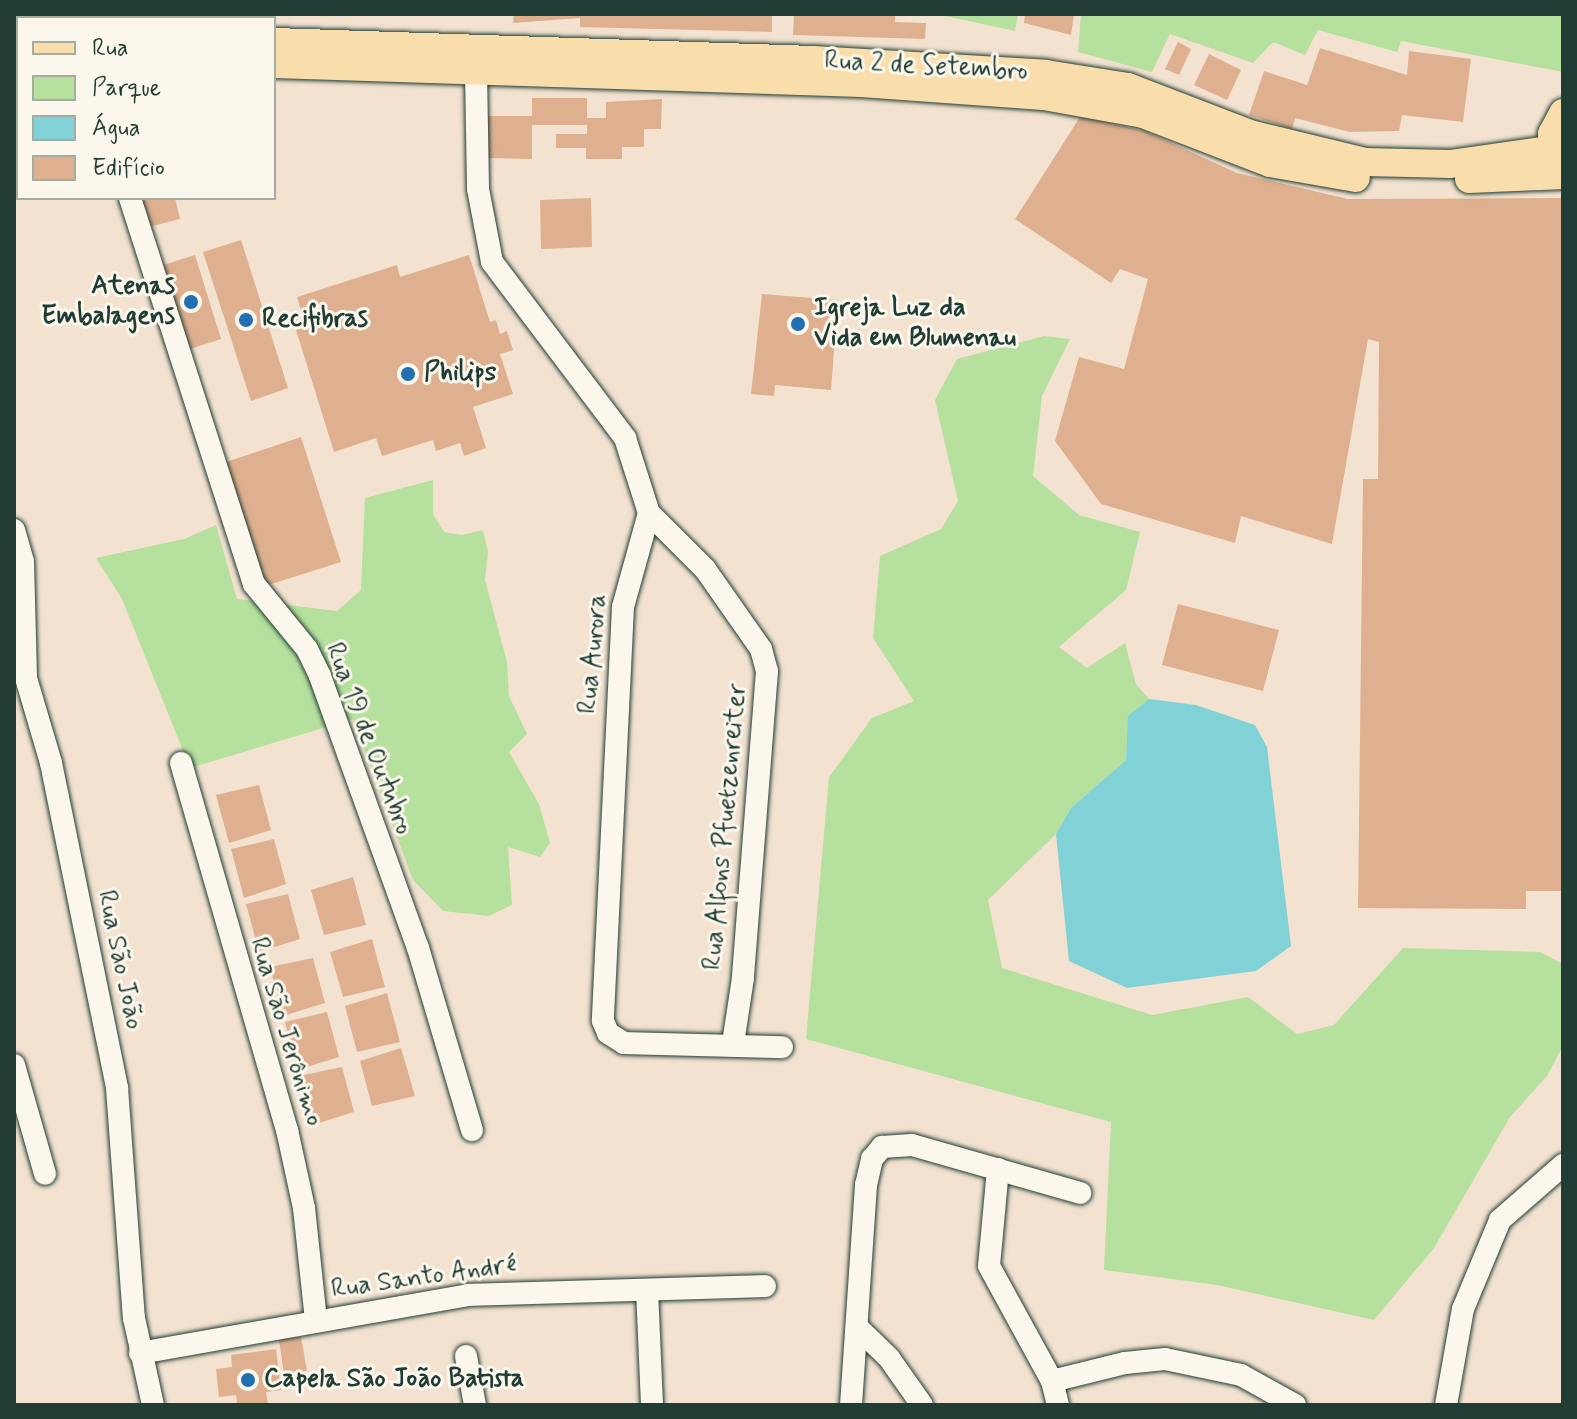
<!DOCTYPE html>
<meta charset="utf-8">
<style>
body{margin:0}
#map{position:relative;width:1577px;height:1419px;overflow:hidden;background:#f3e2d0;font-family:Mynerve,sans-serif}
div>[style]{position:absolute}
.green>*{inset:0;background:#b6e09d}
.water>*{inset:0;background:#81d2d7}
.building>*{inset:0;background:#dfb090}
.roads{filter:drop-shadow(0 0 2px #1f3d34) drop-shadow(0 0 2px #1f3d34)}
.minor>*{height:22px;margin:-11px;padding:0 11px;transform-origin:11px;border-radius:11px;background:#fbf7ec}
.major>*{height:28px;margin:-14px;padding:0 14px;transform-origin:14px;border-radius:14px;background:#f9deab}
.dots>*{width:22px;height:22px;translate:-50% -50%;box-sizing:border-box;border:4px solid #fbf7ec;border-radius:50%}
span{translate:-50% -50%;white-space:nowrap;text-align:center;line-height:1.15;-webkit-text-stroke:6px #fbf7ec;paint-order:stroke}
.street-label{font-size:26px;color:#1f3d34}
.poi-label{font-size:26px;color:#1f3d34;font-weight:700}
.right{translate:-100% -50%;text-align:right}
.left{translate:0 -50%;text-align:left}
.frame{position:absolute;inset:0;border:16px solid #1f3d34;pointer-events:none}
.legend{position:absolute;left:16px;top:16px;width:260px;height:184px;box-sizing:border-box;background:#fbf7ec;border:2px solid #a3ada2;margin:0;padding:10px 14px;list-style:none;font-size:24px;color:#1f3d34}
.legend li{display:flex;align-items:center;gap:16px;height:40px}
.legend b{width:40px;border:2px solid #a3ada2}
</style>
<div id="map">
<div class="green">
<i style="clip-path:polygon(936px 14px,1018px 14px,1015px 31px)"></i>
<i style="clip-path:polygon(1081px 14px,1563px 14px,1563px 72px,1401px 41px,1397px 52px,1318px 30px,1305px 55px,1273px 42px,1253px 63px,1170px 34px,1152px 72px,1078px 52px)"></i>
<i style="clip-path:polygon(1044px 336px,1070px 339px,1042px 396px,1033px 476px,1079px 515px,1140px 532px,1126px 590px,1059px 647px,1087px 668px,1125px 643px,1136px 684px,1149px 699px,1128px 722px,1126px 760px,1071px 808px,1056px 834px,988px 900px,1002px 968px,1152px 1015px,1248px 997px,1297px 1034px,1334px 1025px,1403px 948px,1540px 952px,1563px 964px,1563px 1046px,1547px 1076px,1510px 1117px,1434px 1248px,1374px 1320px,1217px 1285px,1104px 1270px,1111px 1122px,806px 1039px,829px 777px,872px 718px,914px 701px,873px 638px,880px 556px,941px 529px,958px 501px,935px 400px,957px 359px)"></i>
<i style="clip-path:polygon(433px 480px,433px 514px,444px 532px,462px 535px,483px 530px,488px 552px,485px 580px,507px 662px,509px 696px,527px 734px,509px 752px,539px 804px,550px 843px,540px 857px,508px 847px,512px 905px,489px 916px,443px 911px,413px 880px,353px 719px,190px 768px,122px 599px,96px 558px,184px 539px,216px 525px,237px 599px,337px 611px,361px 590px,365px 498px)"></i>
</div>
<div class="water">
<i style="clip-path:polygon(1149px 699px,1196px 705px,1255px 725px,1267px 747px,1291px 946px,1256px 971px,1127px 988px,1069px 961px,1056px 834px,1071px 808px,1126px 760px,1128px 716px)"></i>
</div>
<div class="building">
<i style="clip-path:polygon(514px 14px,772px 14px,772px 32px,580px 27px,580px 18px,513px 23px)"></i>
<i style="clip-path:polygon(794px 14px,895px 14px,895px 22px,926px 23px,925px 39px,793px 35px)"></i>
<i style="clip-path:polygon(1025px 14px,1074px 14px,1071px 35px,1024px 23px)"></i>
<i style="clip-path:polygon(1178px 42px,1191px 49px,1179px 75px,1165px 69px)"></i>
<i style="clip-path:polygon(1320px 48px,1407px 75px,1409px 51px,1471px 59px,1463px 122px,1402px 115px,1399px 131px,1350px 132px,1295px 118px,1292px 129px,1249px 115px,1264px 71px,1307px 85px)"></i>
<i style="clip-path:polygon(1209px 54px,1241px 70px,1227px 100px,1194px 85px)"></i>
<i style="clip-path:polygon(532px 98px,587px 98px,587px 118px,606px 118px,606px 102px,662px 99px,661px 129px,644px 129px,644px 147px,622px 147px,622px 159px,586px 159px,586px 148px,556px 148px,556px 134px,587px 134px,587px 125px,532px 125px,532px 159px,486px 158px,486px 116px,532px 116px)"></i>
<i style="clip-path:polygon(1080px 117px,1145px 131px,1237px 173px,1348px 199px,1563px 198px,1563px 891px,1526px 891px,1526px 909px,1358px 908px,1363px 479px,1378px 479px,1379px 342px,1368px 339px,1332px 544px,1241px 516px,1235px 543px,1101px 504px,1055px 441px,1079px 357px,1124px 369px,1148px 279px,1120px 269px,1111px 283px,1015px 219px)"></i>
<i style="clip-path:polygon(137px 198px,175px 198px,180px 219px,145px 228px)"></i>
<i style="clip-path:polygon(591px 198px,592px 247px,541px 249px,540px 200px)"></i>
<i style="clip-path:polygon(241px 240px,288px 388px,251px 401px,203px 252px)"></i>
<i style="clip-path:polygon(195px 255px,221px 339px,187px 350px,160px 266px)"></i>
<i style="clip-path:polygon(469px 255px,490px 322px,496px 320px,500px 334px,507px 331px,513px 350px,500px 354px,513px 394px,473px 407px,486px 448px,464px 456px,460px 443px,436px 451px,433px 440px,382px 456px,376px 438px,334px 452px,292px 317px,302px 314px,297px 297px,397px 265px,400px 277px)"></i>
<i style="clip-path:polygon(762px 294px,838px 300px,831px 390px,775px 385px,774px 396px,751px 394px)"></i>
<i style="clip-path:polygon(301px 437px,341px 562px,265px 586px,226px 462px)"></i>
<i style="clip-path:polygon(1178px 604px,1279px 630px,1263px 691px,1162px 665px)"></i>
<i style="clip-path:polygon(259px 785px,271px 830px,229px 843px,216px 795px)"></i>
<i style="clip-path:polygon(274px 839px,286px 884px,244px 898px,231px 849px)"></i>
<i style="clip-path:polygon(353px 877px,366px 925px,324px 935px,311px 890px)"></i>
<i style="clip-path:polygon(288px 894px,300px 939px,259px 952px,246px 904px)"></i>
<i style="clip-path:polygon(372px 939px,385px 987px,343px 997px,330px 952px)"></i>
<i style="clip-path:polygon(313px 958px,325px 1003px,283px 1016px,270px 967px)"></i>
<i style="clip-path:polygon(387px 993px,400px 1042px,357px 1052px,345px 1006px)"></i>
<i style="clip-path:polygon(327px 1012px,339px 1057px,297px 1070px,285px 1022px)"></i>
<i style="clip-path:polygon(401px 1048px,415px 1096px,372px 1106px,360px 1061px)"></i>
<i style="clip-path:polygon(342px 1067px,354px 1112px,312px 1125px,299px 1076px)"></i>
<i style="clip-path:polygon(301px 1337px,307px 1371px,284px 1374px,279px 1340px)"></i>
<i style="clip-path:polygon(276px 1349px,281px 1390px,266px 1392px,268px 1403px,237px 1405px,236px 1395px,219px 1397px,216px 1369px,232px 1367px,231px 1355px)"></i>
</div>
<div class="roads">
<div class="minor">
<i style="left:476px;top:72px;width:117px;rotate:89deg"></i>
<i style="left:478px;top:189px;width:74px;rotate:79.1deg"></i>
<i style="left:492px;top:262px;width:221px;rotate:52.9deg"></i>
<i style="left:625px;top:438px;width:79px;rotate:72.3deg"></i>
<i style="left:649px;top:513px;width:98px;rotate:105.5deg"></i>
<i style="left:623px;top:607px;width:414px;rotate:92.8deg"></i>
<i style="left:603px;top:1021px;width:13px;rotate:67deg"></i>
<i style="left:608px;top:1033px;width:19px;rotate:32deg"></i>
<i style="left:624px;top:1043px;width:158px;rotate:1.5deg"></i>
<i style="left:130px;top:198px;width:405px;rotate:72.2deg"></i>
<i style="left:254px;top:584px;width:84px;rotate:50.8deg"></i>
<i style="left:307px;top:649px;width:30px;rotate:64deg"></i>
<i style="left:320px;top:676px;width:289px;rotate:70.2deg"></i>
<i style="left:418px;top:948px;width:190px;rotate:73.5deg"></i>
<i style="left:649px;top:513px;width:79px;rotate:45deg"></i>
<i style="left:705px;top:569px;width:98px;rotate:55deg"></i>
<i style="left:761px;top:649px;width:23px;rotate:75deg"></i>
<i style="left:767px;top:671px;width:308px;rotate:94.5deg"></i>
<i style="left:743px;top:978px;width:66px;rotate:98.7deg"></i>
<i style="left:14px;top:530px;width:33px;rotate:74deg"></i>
<i style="left:23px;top:562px;width:116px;rotate:88.5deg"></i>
<i style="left:26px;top:678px;width:89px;rotate:73.6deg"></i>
<i style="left:51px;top:763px;width:332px;rotate:78.5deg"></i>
<i style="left:117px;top:1088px;width:231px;rotate:85.8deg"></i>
<i style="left:134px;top:1318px;width:89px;rotate:77.7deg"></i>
<i style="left:181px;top:763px;width:382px;rotate:73.9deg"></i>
<i style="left:287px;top:1130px;width:80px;rotate:77.7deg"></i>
<i style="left:304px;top:1208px;width:114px;rotate:83.9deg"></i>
<i style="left:14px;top:1065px;width:113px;rotate:74.1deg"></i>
<i style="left:998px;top:1169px;width:97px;rotate:95.3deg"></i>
<i style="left:989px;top:1266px;width:131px;rotate:61.3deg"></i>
<i style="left:1052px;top:1381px;width:25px;rotate:76deg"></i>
<i style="left:647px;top:1290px;width:115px;rotate:87.5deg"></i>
<i style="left:859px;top:1329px;width:42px;rotate:44deg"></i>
<i style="left:889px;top:1358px;width:57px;rotate:54.9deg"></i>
<i style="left:140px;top:1353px;width:333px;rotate:-10deg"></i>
<i style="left:468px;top:1295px;width:297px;rotate:-1.7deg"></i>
<i style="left:466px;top:1356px;width:50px;rotate:79.6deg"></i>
<i style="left:1052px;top:1381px;width:75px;rotate:-13.9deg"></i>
<i style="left:1125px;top:1363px;width:40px;rotate:-5.7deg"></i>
<i style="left:1165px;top:1359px;width:78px;rotate:11.9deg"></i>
<i style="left:1241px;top:1375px;width:62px;rotate:29.1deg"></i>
<i style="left:851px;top:1405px;width:221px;rotate:-86.1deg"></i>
<i style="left:866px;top:1185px;width:27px;rotate:-77deg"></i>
<i style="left:872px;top:1159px;width:16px;rotate:-50deg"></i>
<i style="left:882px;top:1147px;width:30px;rotate:-4deg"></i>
<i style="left:912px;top:1145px;width:175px;rotate:15.9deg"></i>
<i style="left:1446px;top:1405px;width:97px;rotate:-80deg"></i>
<i style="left:1463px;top:1309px;width:96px;rotate:-67.4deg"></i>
<i style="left:1500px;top:1220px;width:84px;rotate:-41.1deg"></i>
</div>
<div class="major">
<i style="left:274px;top:42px;width:539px;rotate:1.91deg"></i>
<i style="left:813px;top:60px;width:233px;rotate:3.4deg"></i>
<i style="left:1046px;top:74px;width:83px;rotate:9deg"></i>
<i style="left:1128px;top:87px;width:131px;rotate:21.1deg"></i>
<i style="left:1250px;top:134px;width:118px;rotate:13.7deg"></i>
<i style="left:1365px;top:162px;width:85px;rotate:1.3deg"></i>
<i style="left:1450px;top:164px;width:114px;rotate:-8.1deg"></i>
<i style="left:14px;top:56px;width:4px"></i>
<i style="left:274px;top:64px;width:587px;rotate:1.85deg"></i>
<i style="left:861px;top:83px;width:183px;rotate:4.1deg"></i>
<i style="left:1044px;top:96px;width:101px;rotate:10.3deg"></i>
<i style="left:1143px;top:114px;width:136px;rotate:21.1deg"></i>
<i style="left:1270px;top:163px;width:87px;rotate:9.9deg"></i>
<i style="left:1558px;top:164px;width:31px;rotate:-101deg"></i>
<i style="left:1552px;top:134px;width:24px;rotate:-62deg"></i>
<i style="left:1469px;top:179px;width:94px;rotate:-2.4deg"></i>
</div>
</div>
<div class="dots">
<i style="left:191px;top:302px;background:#1f6fb2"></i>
<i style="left:246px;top:320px;background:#1f6fb2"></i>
<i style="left:798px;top:324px;background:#1f6fb2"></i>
<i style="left:408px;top:374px;background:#1f6fb2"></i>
<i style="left:248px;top:1380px;background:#1f6fb2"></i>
</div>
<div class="street-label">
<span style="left:926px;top:67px;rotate:3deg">Rua 2 de Setembro</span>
<span style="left:594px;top:654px;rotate:-85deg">Rua Aurora</span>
<span style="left:368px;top:739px;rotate:69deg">Rua 19 de Outubro</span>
<span style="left:726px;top:827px;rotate:-85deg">Rua Alfons Pfuetzenreiter</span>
<span style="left:119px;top:960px;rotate:78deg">Rua São João</span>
<span style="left:285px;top:1032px;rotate:73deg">Rua São Jerônimo</span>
<span style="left:424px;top:1278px;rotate:-8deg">Rua Santo André</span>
</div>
<div class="poi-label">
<span class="right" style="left:175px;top:302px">Atenas<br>Embalagens</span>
<span class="left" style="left:814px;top:324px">Igreja Luz da<br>Vida em Blumenau</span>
<span class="left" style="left:262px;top:320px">Recifibras</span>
<span class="left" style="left:424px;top:374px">Philips</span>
<span class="left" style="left:264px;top:1380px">Capela São João Batista</span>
</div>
<div class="frame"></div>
<ul class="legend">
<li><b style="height:10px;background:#f9deab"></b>Rua</li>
<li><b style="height:22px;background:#b6e09d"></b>Parque</li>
<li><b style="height:22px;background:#81d2d7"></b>Água</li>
<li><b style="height:22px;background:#dfb090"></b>Edifício</li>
</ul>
</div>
